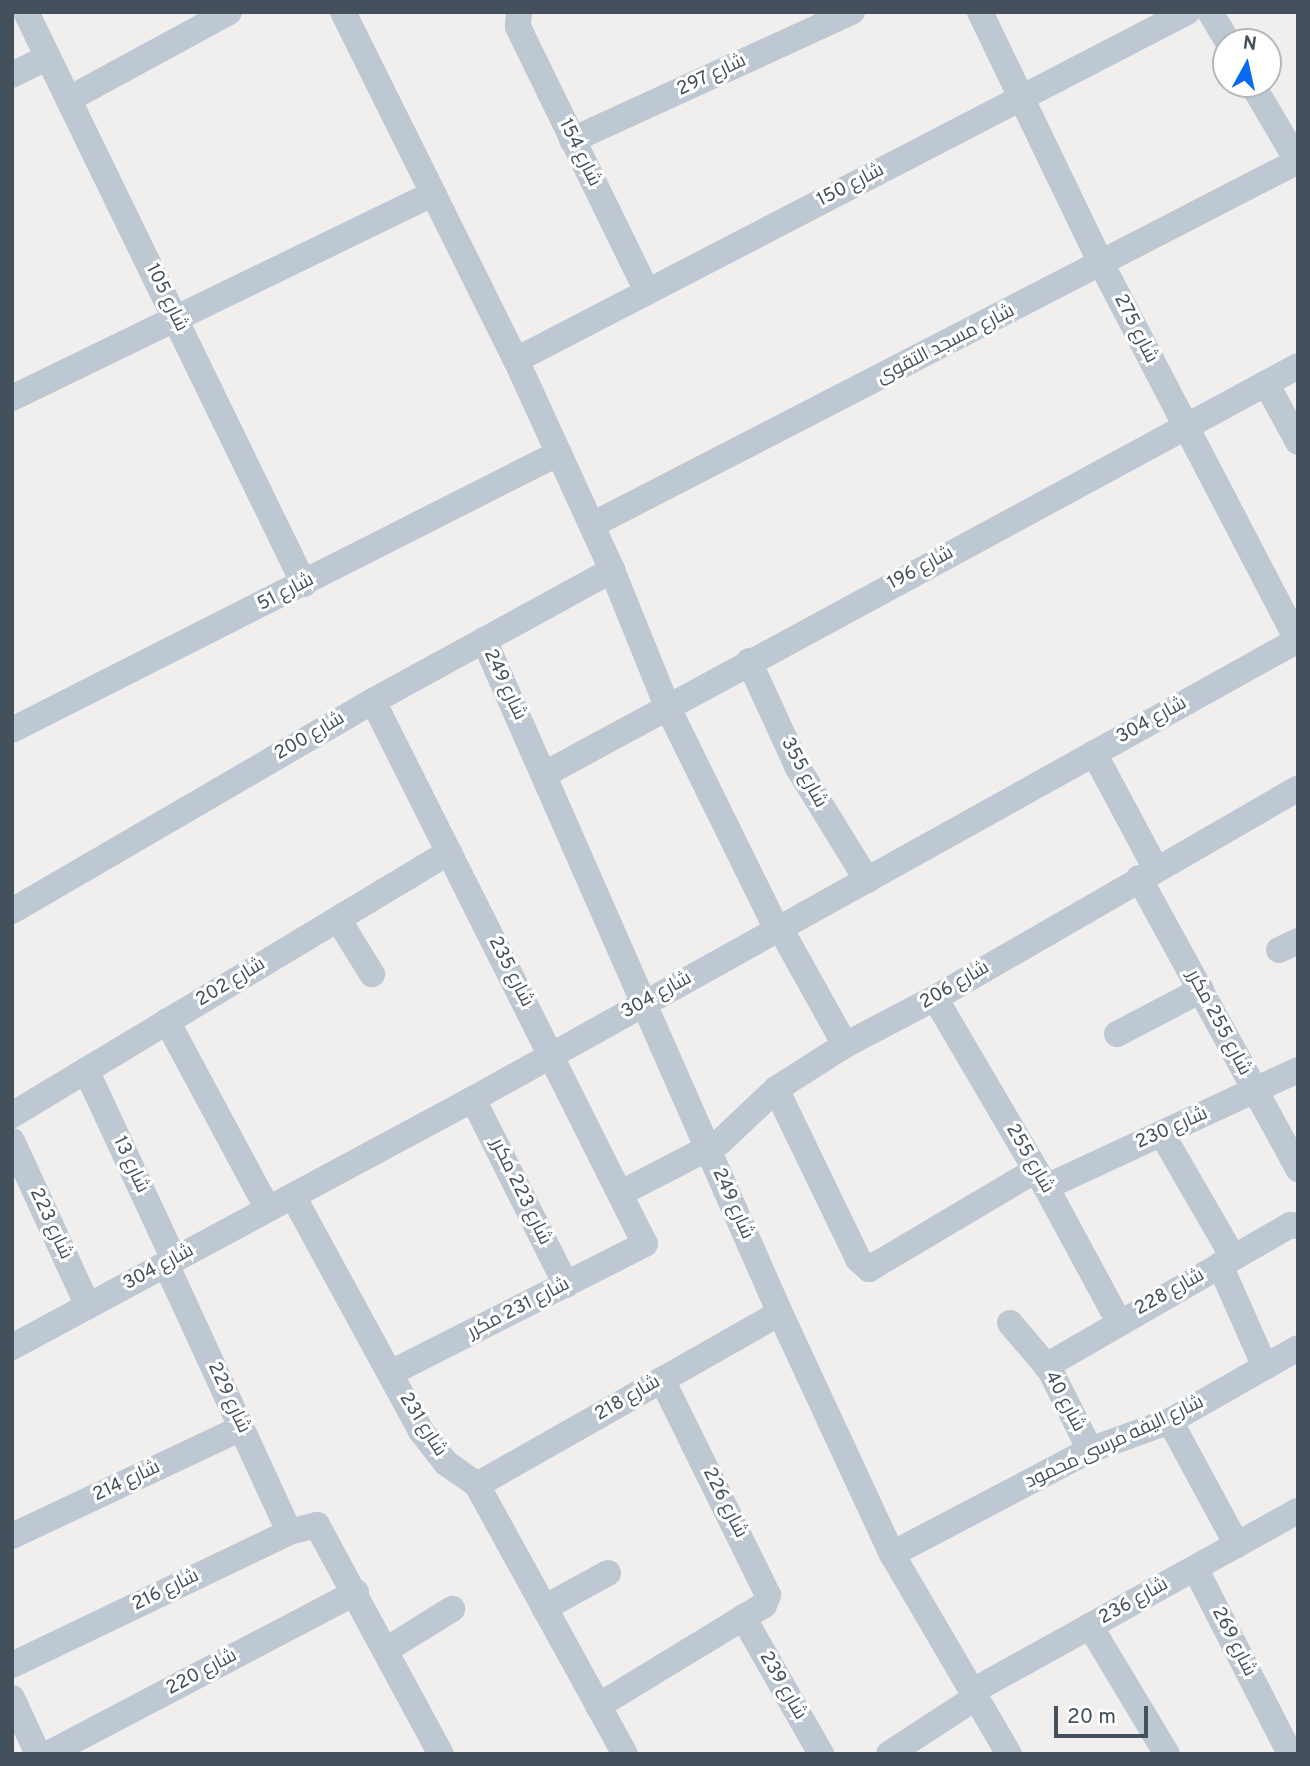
<!DOCTYPE html>
<meta charset="utf-8">
<style>
body{margin:0}
#map{position:relative;width:1310px;height:1766px;overflow:hidden;background:#f1eeee;font-family:Overpass,Cairo,sans-serif}
div>[style]{position:absolute}
.street>*{height:26px;margin:-13px;padding:0 13px;transform-origin:13px;border-radius:13px;background:#bdc8d2}
span{translate:-50% -50%;white-space:nowrap;text-align:center;line-height:1.15;-webkit-text-stroke:6px #fff;paint-order:stroke}
.street-label{font-size:19px;color:#44515d}
.frame{position:absolute;inset:0;border:14px solid #44515d;pointer-events:none}
.north{position:absolute;left:1212px;top:28px;width:70px;height:70px;box-sizing:border-box;background:#fff;border:2px solid #b4b9be;border-radius:50%;rotate:8deg;font-size:19px;font-weight:700;line-height:28px;text-align:center;color:#44515d}
.north::after{content:'';display:block;margin:auto;width:24px;height:32px;background:#086af0;clip-path:polygon(50% 0,100% 100%,50% 72%,0 100%)}
.scale{position:absolute;left:1054px;top:1706px;width:94px;height:32px;box-sizing:border-box;border:4px solid #44515d;border-top:0;padding-left:9px;font-size:21px;line-height:24px;white-space:nowrap;color:#44515d;-webkit-text-stroke:5px #fff;paint-order:stroke}
</style>
<div id="map">
<div class="street">
<i style="left:26px;top:12px;width:636px;rotate:64.08deg"></i>
<i style="left:343px;top:12px;width:389px;rotate:63.6deg"></i>
<i style="left:516px;top:360px;width:231px;rotate:65.4deg"></i>
<i style="left:612px;top:570px;width:147px;rotate:68deg"></i>
<i style="left:667px;top:706px;width:250px;rotate:63.8deg"></i>
<i style="left:519px;top:12px;width:15px;rotate:94deg"></i>
<i style="left:518px;top:27px;width:295px;rotate:64deg"></i>
<i style="left:980px;top:12px;width:281px;rotate:64.3deg"></i>
<i style="left:1102px;top:265px;width:424px;rotate:62.5deg"></i>
<i style="left:1210px;top:12px;width:35px;rotate:59deg"></i>
<i style="left:12px;top:75px;width:40px;rotate:-26.6deg"></i>
<i style="left:1252px;top:84px;width:91px;rotate:59.5deg"></i>
<i style="left:69px;top:99px;width:182px;rotate:-28.5deg"></i>
<i style="left:572px;top:140px;width:308px;rotate:-24.6deg"></i>
<i style="left:516px;top:360px;width:756px;rotate:-27.41deg"></i>
<i style="left:1266px;top:383px;width:67px;rotate:61.5deg"></i>
<i style="left:12px;top:398px;width:468px;rotate:-25.9deg"></i>
<i style="left:592px;top:525px;width:794px;rotate:-27.27deg"></i>
<i style="left:484px;top:640px;width:735px;rotate:66.26deg"></i>
<i style="left:780px;top:1313px;width:266px;rotate:65.1deg"></i>
<i style="left:892px;top:1554px;width:232px;rotate:59.7deg"></i>
<i style="left:749px;top:661px;width:118px;rotate:65.4deg"></i>
<i style="left:798px;top:768px;width:132px;rotate:58.4deg"></i>
<i style="left:373px;top:701px;width:607px;rotate:63.39deg"></i>
<i style="left:645px;top:1244px;width:285px;rotate:153.1deg"></i>
<i style="left:12px;top:730px;width:613px;rotate:-26.86deg"></i>
<i style="left:1094px;top:753px;width:132px;rotate:61.9deg"></i>
<i style="left:545px;top:774px;width:856px;rotate:-28.45deg"></i>
<i style="left:1139px;top:878px;width:332px;rotate:61.3deg"></i>
<i style="left:12px;top:911px;width:418px;rotate:-30.2deg"></i>
<i style="left:373px;top:701px;width:273px;rotate:-28.7deg"></i>
<i style="left:338px;top:919px;width:65px;rotate:58.3deg"></i>
<i style="left:780px;top:928px;width:134px;rotate:60.9deg"></i>
<i style="left:1279px;top:950px;width:21px;rotate:-25deg"></i>
<i style="left:935px;top:998px;width:219px;rotate:59.6deg"></i>
<i style="left:1046px;top:1187px;width:153px;rotate:61.6deg"></i>
<i style="left:167px;top:1021px;width:213px;rotate:61.8deg"></i>
<i style="left:1117px;top:1034px;width:95px;rotate:-27.6deg"></i>
<i style="left:86px;top:1070px;width:209px;rotate:65.1deg"></i>
<i style="left:776px;top:1089px;width:189px;rotate:64.2deg"></i>
<i style="left:858px;top:1259px;width:15px;rotate:42deg"></i>
<i style="left:869px;top:1269px;width:194px;rotate:-30.7deg"></i>
<i style="left:473px;top:1099px;width:208px;rotate:63.4deg"></i>
<i style="left:12px;top:1115px;width:510px;rotate:-31.04deg"></i>
<i style="left:1162px;top:1134px;width:142px;rotate:60deg"></i>
<i style="left:12px;top:1141px;width:182px;rotate:65.3deg"></i>
<i style="left:1046px;top:1187px;width:278px;rotate:-24.9deg"></i>
<i style="left:621px;top:1193px;width:111px;rotate:-27.3deg"></i>
<i style="left:720px;top:1142px;width:77px;rotate:-43.4deg"></i>
<i style="left:776px;top:1089px;width:82px;rotate:-32.5deg"></i>
<i style="left:845px;top:1045px;width:102px;rotate:-27.6deg"></i>
<i style="left:935px;top:998px;width:419px;rotate:-30deg"></i>
<i style="left:293px;top:1196px;width:268px;rotate:61.4deg"></i>
<i style="left:421px;top:1431px;width:41px;rotate:52deg"></i>
<i style="left:446px;top:1463px;width:38px;rotate:35deg"></i>
<i style="left:477px;top:1485px;width:307px;rotate:61.2deg"></i>
<i style="left:166px;top:1264px;width:295px;rotate:65.3deg"></i>
<i style="left:1220px;top:1265px;width:111px;rotate:66.2deg"></i>
<i style="left:1010px;top:1323px;width:62px;rotate:49.6deg"></i>
<i style="left:1050px;top:1370px;width:89px;rotate:63.4deg"></i>
<i style="left:12px;top:1347px;width:523px;rotate:-28.28deg"></i>
<i style="left:473px;top:1099px;width:944px;rotate:-29.09deg"></i>
<i style="left:1046px;top:1366px;width:282px;rotate:-30deg"></i>
<i style="left:1290px;top:1225px;width:8px;rotate:7deg"></i>
<i style="left:1170px;top:1421px;width:141px;rotate:61.6deg"></i>
<i style="left:477px;top:1485px;width:348px;rotate:-29.6deg"></i>
<i style="left:12px;top:1536px;width:253px;rotate:-25.2deg"></i>
<i style="left:892px;top:1554px;width:224px;rotate:-27.7deg"></i>
<i style="left:1090px;top:1450px;width:85px;rotate:-19.9deg"></i>
<i style="left:1170px;top:1421px;width:147px;rotate:-29.7deg"></i>
<i style="left:1195px;top:1568px;width:209px;rotate:62.9deg"></i>
<i style="left:544px;top:1608px;width:73px;rotate:-28.7deg"></i>
<i style="left:743px;top:1617px;width:158px;rotate:60.3deg"></i>
<i style="left:1090px;top:1626px;width:149px;rotate:59deg"></i>
<i style="left:386px;top:1650px;width:78px;rotate:-31.8deg"></i>
<i style="left:12px;top:1665px;width:307px;rotate:-25.6deg"></i>
<i style="left:289px;top:1532px;width:29px;rotate:-14deg"></i>
<i style="left:317px;top:1525px;width:260px;rotate:61.6deg"></i>
<i style="left:971px;top:1692px;width:374px;rotate:-29deg"></i>
<i style="left:12px;top:1698px;width:62px;rotate:65.1deg"></i>
<i style="left:598px;top:1706px;width:194px;rotate:-31.3deg"></i>
<i style="left:764px;top:1605px;width:11px;rotate:-68deg"></i>
<i style="left:768px;top:1595px;width:240px;rotate:-116.2deg"></i>
<i style="left:48px;top:1754px;width:348px;rotate:-27.7deg"></i>
<i style="left:889px;top:1754px;width:103px;rotate:-33.1deg"></i>
</div>
<div class="street-label">
<span style="left:712px;top:76px;rotate:-25deg">شارع 297</span>
<span style="left:579px;top:153px;rotate:64deg">شارع 154</span>
<span style="left:851px;top:186px;rotate:-27deg">شارع 150</span>
<span style="left:166px;top:298px;rotate:64deg">شارع 105</span>
<span style="left:1135px;top:329px;rotate:63deg">شارع 275</span>
<span style="left:946px;top:345px;rotate:-27deg">شارع مسجد التقوى</span>
<span style="left:921px;top:569px;rotate:-28deg">شارع 196</span>
<span style="left:286px;top:593px;rotate:-27deg">شارع 51</span>
<span style="left:504px;top:685px;rotate:65deg">شارع 249</span>
<span style="left:1152px;top:721px;rotate:-29deg">شارع 304</span>
<span style="left:310px;top:737px;rotate:-30deg">شارع 200</span>
<span style="left:803px;top:773px;rotate:62deg">شارع 355</span>
<span style="left:510px;top:972px;rotate:63deg">شارع 235</span>
<span style="left:231px;top:983px;rotate:-31deg">شارع 202</span>
<span style="left:955px;top:986px;rotate:-30deg">شارع 206</span>
<span style="left:657px;top:996px;rotate:-29deg">شارع 304</span>
<span style="left:1218px;top:1023px;rotate:62deg">شارع 255 مكرر</span>
<span style="left:1172px;top:1129px;rotate:-24deg">شارع 230</span>
<span style="left:1029px;top:1159px;rotate:60deg">شارع 255</span>
<span style="left:130px;top:1165px;rotate:65deg">شارع 13</span>
<span style="left:520px;top:1192px;rotate:64deg">شارع 223 مكرر</span>
<span style="left:732px;top:1204px;rotate:66deg">شارع 249</span>
<span style="left:50px;top:1224px;rotate:65deg">شارع 223</span>
<span style="left:159px;top:1268px;rotate:-28deg">شارع 304</span>
<span style="left:1170px;top:1293px;rotate:-29deg">شارع 228</span>
<span style="left:519px;top:1309px;rotate:-27deg">شارع 231 مكرر</span>
<span style="left:228px;top:1398px;rotate:65deg">شارع 229</span>
<span style="left:628px;top:1399px;rotate:-30deg">شارع 218</span>
<span style="left:1064px;top:1402px;rotate:62deg">شارع 40</span>
<span style="left:422px;top:1425px;rotate:58deg">شارع 231</span>
<span style="left:1115px;top:1443px;rotate:-25deg">شارع اليفه مرسى محمود</span>
<span style="left:127px;top:1482px;rotate:-25deg">شارع 214</span>
<span style="left:724px;top:1503px;rotate:63deg">شارع 226</span>
<span style="left:166px;top:1591px;rotate:-26deg">شارع 216</span>
<span style="left:1134px;top:1602px;rotate:-29deg">شارع 236</span>
<span style="left:1233px;top:1642px;rotate:63deg">شارع 269</span>
<span style="left:202px;top:1673px;rotate:-28deg">شارع 220</span>
<span style="left:782px;top:1686px;rotate:60deg">شارع 239</span>
</div>
<div class="frame"></div>
<div class="north">N</div>
<div class="scale">20 m</div>
</div>
